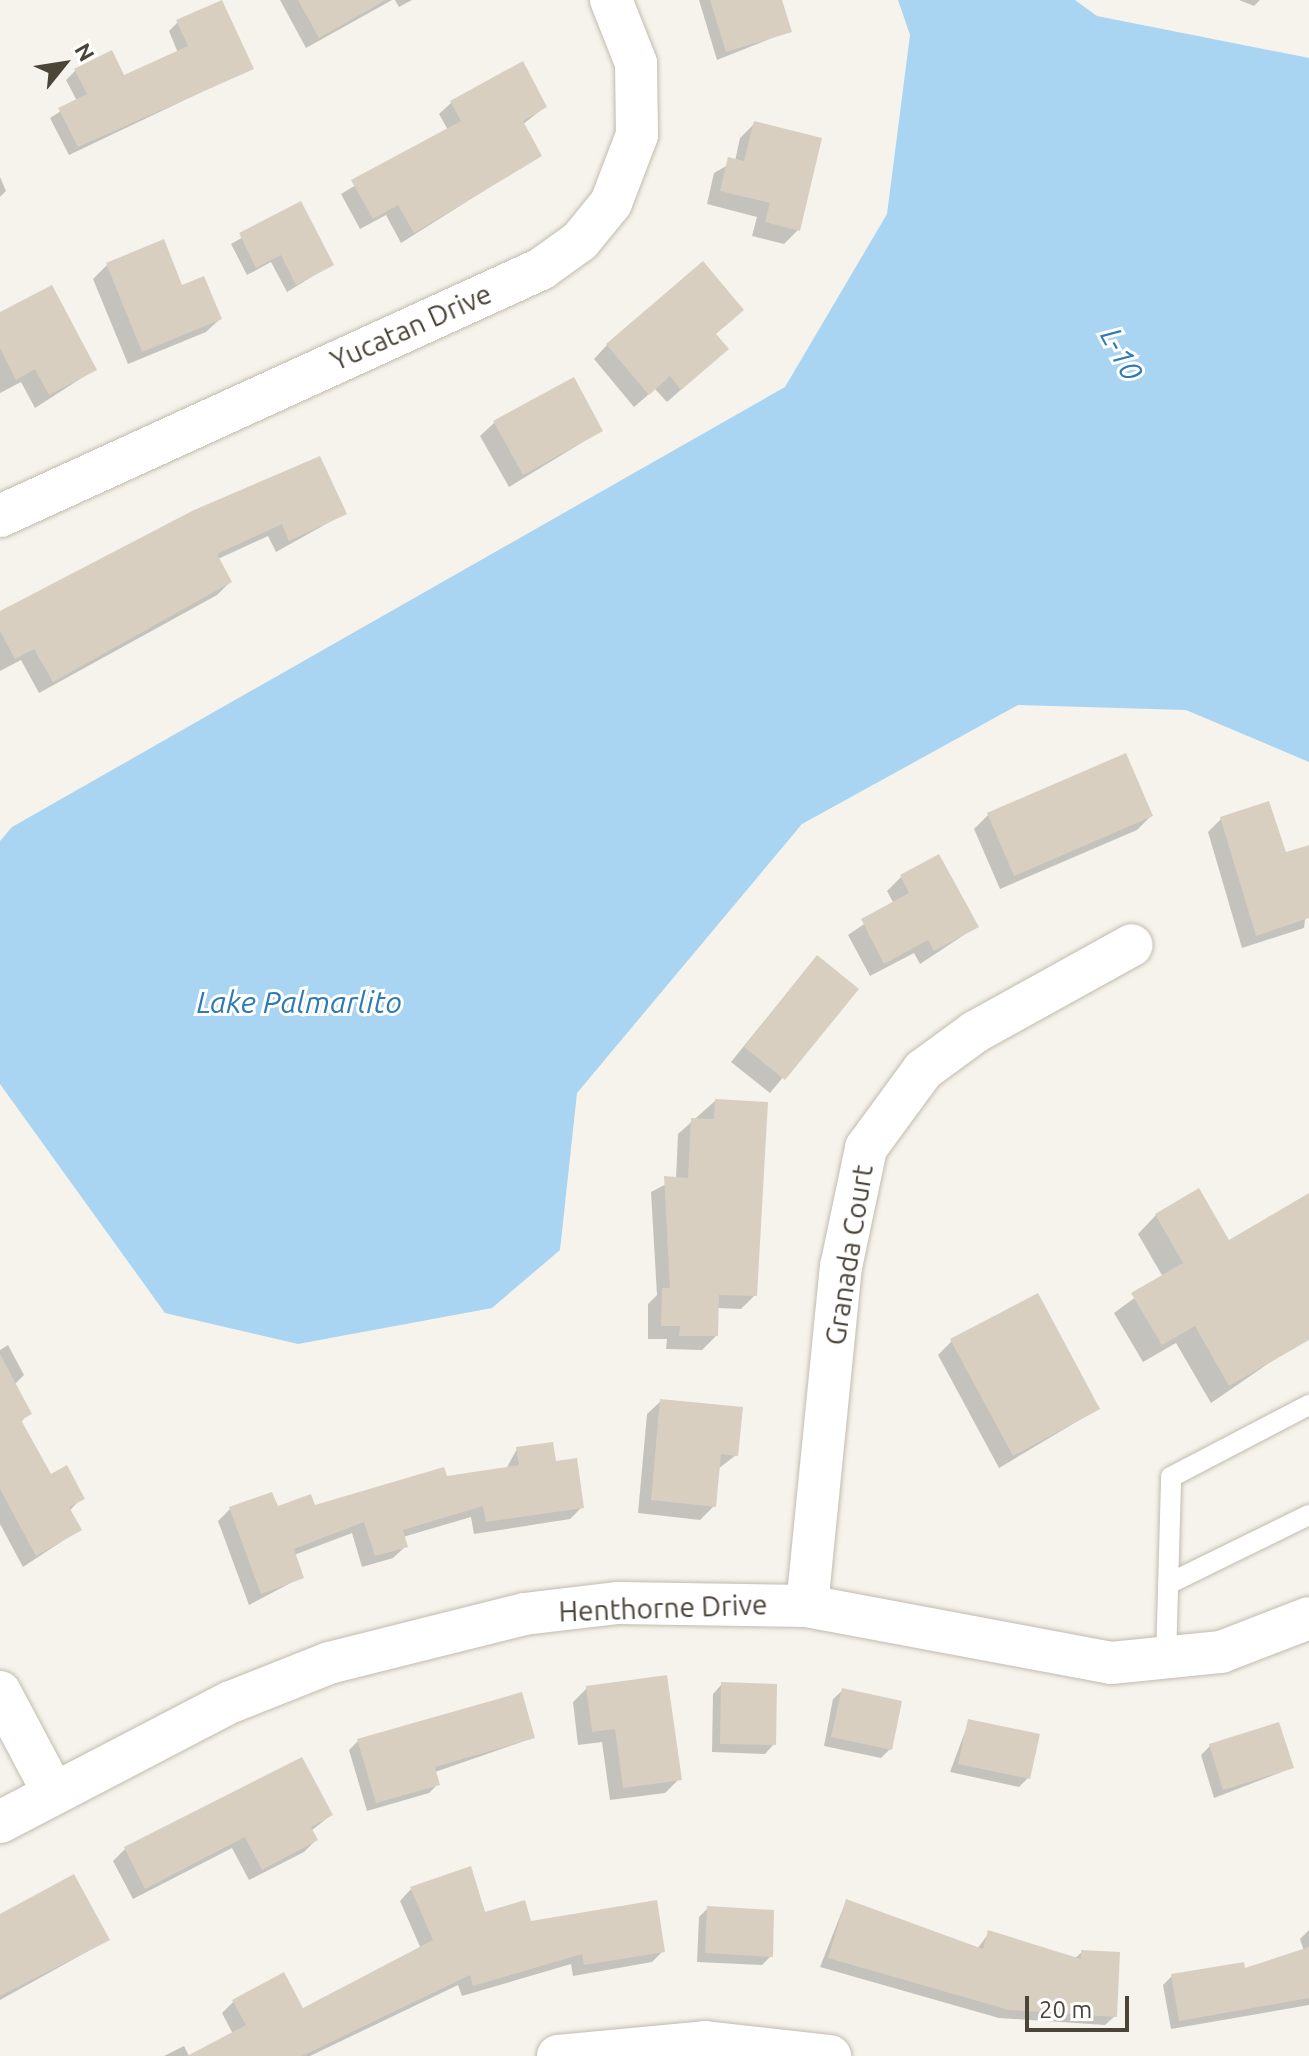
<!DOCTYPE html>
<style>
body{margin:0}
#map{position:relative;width:1309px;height:2056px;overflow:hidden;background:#f6f3ec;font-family:Ubuntu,sans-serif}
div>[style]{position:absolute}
.water>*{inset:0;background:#a9d4f2}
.shadow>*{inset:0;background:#0003}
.building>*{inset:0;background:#d8cfc1}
.roads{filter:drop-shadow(0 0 2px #c2bbae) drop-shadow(0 0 2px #c2bbae)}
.service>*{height:20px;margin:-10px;padding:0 10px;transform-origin:10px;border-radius:10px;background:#fff}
.minor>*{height:42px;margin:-21px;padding:0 21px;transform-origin:21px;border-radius:21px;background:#fff}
span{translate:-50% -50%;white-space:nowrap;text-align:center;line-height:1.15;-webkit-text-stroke:6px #fff;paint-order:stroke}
.street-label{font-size:28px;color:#4b4439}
.water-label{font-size:30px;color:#2e7ab2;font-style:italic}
.north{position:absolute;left:24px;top:24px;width:80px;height:80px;-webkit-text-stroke:6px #fff;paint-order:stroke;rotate:60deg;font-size:22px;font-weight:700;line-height:32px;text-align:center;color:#4b4439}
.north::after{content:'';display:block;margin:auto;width:28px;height:36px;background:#4b4439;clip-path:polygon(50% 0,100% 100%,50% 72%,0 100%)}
.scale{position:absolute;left:1025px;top:1996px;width:104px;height:36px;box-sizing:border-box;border:4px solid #4b4439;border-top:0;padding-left:10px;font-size:24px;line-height:28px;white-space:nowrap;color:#4b4439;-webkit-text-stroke:6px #fff;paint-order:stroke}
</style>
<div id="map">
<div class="water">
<i style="clip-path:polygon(898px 0,1075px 0,1097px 16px,1309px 58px,1309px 762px,1186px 710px,1018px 705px,802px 824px,577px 1093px,560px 1250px,492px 1308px,298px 1344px,165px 1313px,0 1084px,0 841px,12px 827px,785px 387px,887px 214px,910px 35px)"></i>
</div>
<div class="shadow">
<i style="clip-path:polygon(280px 0,392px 0,306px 48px)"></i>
<i style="clip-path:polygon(395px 0,412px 0,399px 7px)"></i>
<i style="clip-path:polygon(699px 0,780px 0,790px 31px,717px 60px)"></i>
<i style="clip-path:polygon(1239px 0,1260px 0,1254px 6px)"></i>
<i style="clip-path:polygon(178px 22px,252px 68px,69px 155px,50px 118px,77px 101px,66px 80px,75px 71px,123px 78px,178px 53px,169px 31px)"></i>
<i style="clip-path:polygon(451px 103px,545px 107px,522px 125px,539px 156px,401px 243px,386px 215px,360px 229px,341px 194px,448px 130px,439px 114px)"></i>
<i style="clip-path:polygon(754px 124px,798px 230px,784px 244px,752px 236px,757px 217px,707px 204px,714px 173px,735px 161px,740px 138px)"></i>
<i style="clip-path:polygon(0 177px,6px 191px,0 197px)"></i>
<i style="clip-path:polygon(300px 204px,331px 265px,287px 292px,271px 262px,247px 275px,231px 244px)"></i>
<i style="clip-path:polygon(107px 265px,181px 288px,220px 319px,206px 332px,128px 364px,93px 279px)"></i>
<i style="clip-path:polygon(0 314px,94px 370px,35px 408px,21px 382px,0 393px)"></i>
<i style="clip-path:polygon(715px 335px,727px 349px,667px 402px,655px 389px,634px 407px,594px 359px,607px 345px)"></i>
<i style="clip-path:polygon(494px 423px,601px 431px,509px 487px,480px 436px)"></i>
<i style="clip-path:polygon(195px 512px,344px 514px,276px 552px,268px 536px,218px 559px,230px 582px,217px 595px,39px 693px,21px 660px,0 671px,0 613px)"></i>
<i style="clip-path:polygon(1125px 756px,1151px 816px,1137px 830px,1000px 889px,974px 829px,988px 815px)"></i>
<i style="clip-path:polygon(1222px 818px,1309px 888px,1304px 928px,1242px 948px,1208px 832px)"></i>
<i style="clip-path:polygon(939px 857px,976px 927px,920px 964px,914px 953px,870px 976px,848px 935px,894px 904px,887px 891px,901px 877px)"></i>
<i style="clip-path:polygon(804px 972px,856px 989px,770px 1093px,731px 1062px)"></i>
<i style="clip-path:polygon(715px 1101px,755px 1295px,741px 1309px,717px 1308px,716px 1336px,702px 1350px,666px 1349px,667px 1339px,648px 1339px,648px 1304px,657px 1295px,651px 1192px,676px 1179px,678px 1134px)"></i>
<i style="clip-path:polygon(1309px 1196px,1309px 1317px,1291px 1348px,1211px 1403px,1176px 1343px,1143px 1362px,1114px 1313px,1163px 1277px,1138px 1234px,1156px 1215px,1228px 1242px)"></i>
<i style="clip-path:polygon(952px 1341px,1098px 1409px,999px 1468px,938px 1355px)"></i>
<i style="clip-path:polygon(8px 1345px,24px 1375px,14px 1385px,29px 1413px,20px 1423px,50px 1477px,82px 1498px,69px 1511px,79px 1530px,23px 1567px,0 1524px,0 1350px)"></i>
<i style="clip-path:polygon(661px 1401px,736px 1455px,718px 1469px,714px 1506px,700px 1520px,638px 1513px,647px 1414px)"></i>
<i style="clip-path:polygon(517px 1449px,582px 1507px,570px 1519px,474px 1534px,471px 1517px,403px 1537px,406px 1546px,393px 1558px,362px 1567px,352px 1533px,294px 1555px,302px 1577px,249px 1605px,218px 1521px,230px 1509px,314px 1508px,506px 1469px)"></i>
<i style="clip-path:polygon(722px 1684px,774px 1744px,765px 1754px,712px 1752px,713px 1694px)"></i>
<i style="clip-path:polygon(587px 1688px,679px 1779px,665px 1793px,610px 1800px,602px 1742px,578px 1745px,573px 1702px)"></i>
<i style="clip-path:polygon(843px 1690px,890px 1749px,881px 1758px,824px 1746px,833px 1699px)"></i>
<i style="clip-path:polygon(969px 1721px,1028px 1778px,1019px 1787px,950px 1772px)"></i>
<i style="clip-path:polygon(533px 1738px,435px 1772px,438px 1784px,429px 1793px,367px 1811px,349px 1750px,358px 1741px)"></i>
<i style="clip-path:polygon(1210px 1746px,1292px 1768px,1214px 1798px,1201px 1755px)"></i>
<i style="clip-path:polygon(302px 1759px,331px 1815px,311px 1831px,316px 1840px,304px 1852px,249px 1880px,232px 1848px,133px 1899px,113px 1861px,125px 1849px)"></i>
<i style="clip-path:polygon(469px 1868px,483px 1914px,663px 1951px,652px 1962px,573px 1976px,571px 1964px,462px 1996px,458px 1985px,310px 2056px,191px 2056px,233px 2034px,222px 2013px,234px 2001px,302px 2011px,421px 1949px,400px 1901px,411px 1889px)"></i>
<i style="clip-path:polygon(846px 1901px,977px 1949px,989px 1933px,1074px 1959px,1082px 1952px,1115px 2016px,1105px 2025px,999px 2018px,820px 1967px)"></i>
<i style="clip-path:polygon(708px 1908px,771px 1956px,762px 1965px,697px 1962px,699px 1917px)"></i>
<i style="clip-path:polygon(0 1914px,108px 1940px,0 2000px)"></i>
<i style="clip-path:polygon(1309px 1930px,1309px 2005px,1171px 2029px,1163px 1985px,1172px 1976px,1243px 1971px,1304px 1951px,1300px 1939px)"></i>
<i style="clip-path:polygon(184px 2046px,189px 2056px,164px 2056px)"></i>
</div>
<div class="building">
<i style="clip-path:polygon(222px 0,254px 69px,78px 147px,58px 108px,87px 94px,74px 69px,112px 50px,124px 75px,188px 46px,176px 20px)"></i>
<i style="clip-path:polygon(298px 0,386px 0,319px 38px)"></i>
<i style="clip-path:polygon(710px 0,782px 0,792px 32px,726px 52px)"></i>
<i style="clip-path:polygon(523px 61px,547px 107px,523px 121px,542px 156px,414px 233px,398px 205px,373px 219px,351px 180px,461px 121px,450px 101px)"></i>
<i style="clip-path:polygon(754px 121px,822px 138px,800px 231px,765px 222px,770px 203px,720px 191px,728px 157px,744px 161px)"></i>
<i style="clip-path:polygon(301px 201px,334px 265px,296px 285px,281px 255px,256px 268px,239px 233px)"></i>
<i style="clip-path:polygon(164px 239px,182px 285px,204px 276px,222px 319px,142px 352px,106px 263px)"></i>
<i style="clip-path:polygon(703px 261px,744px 310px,716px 334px,729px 349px,681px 390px,670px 376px,649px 395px,606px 344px)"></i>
<i style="clip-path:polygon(52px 285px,97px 370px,49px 395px,35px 369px,16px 380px,0 348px,0 312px)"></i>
<i style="clip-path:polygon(574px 377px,603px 431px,523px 475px,493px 421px)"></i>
<i style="clip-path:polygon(320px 456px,347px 514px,289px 541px,282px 524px,217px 554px,232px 582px,53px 682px,34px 649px,15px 659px,0 631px,0 611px,194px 510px)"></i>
<i style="clip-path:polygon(1126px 753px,1153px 816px,1014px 876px,987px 813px)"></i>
<i style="clip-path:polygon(1269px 801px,1286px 852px,1309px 845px,1309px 918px,1256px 936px,1220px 817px)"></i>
<i style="clip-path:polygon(939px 854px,979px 927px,934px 951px,928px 940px,884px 964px,861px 919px,909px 893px,900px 875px)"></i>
<i style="clip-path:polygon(817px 955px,859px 989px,785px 1080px,744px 1047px)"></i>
<i style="clip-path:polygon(715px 1099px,768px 1102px,757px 1296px,719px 1295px,718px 1336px,679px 1336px,680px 1326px,661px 1326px,662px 1288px,670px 1288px,664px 1176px,688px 1178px,691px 1118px,714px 1119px)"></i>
<i style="clip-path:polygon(1199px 1188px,1229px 1240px,1309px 1193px,1309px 1340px,1229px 1386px,1195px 1326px,1162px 1345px,1131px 1293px,1183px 1263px,1155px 1214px)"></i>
<i style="clip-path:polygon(1038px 1293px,1100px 1409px,1013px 1456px,950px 1339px)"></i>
<i style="clip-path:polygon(0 1354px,32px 1414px,21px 1420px,51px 1474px,67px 1465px,85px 1499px,69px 1507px,82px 1530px,36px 1556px,0 1489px)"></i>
<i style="clip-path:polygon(660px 1399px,743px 1407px,738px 1456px,721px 1454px,716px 1507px,651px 1500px)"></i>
<i style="clip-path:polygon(553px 1442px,556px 1461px,577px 1458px,584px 1508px,486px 1522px,483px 1506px,403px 1530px,408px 1547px,375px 1556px,364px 1522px,294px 1549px,304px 1578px,261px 1594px,229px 1507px,272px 1492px,278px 1506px,311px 1494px,315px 1505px,444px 1467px,447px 1476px,519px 1465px,516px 1447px)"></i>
<i style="clip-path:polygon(667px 1675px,682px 1780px,623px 1788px,615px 1729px,592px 1732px,586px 1686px)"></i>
<i style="clip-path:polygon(721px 1682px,777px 1684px,776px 1745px,720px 1744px)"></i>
<i style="clip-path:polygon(842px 1688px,902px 1701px,892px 1750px,831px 1737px)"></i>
<i style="clip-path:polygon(522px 1692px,535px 1738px,435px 1767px,440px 1785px,376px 1803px,357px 1739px)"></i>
<i style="clip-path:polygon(968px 1719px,1040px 1734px,1030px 1779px,958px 1764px)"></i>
<i style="clip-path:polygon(1279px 1722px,1294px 1768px,1223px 1790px,1209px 1744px)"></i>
<i style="clip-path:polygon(302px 1757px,333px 1815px,311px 1827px,318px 1840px,262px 1870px,245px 1837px,145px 1889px,124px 1847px)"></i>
<i style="clip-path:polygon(471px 1866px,485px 1912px,525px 1900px,531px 1921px,657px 1900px,665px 1952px,584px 1965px,582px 1954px,473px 1986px,470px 1975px,302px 2056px,187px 2056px,246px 2025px,232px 2000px,284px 1972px,303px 2008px,433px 1940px,410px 1887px)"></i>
<i style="clip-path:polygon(74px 1874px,110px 1940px,0 1996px,0 1914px)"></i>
<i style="clip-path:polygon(846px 1899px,983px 1949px,988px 1930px,1081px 1959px,1081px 1950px,1120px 1952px,1117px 2017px,1009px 2010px,828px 1958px)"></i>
<i style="clip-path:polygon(707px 1906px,774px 1910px,773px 1957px,705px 1953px)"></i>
<i style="clip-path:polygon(1309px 1947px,1309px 1998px,1179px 2021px,1171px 1974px,1244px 1962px,1245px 1968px)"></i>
</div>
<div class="roads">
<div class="service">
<i style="left:1168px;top:1584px;width:157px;rotate:-26.1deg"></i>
<i style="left:1166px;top:1661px;width:184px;rotate:-88.4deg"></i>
<i style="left:1171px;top:1477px;width:156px;rotate:-27.6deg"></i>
</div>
<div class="minor">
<i style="left:0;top:516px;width:595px;rotate:-24.54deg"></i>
<i style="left:541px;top:269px;width:48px;rotate:-35.7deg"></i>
<i style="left:580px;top:241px;width:49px;rotate:-50.8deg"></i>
<i style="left:611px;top:203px;width:73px;rotate:-69.1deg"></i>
<i style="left:637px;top:135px;width:72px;rotate:-90.8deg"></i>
<i style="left:636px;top:63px;width:68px;rotate:-111.6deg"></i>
<i style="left:807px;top:1606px;width:341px;rotate:-84.3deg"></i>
<i style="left:841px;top:1267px;width:122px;rotate:-78.1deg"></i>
<i style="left:866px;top:1148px;width:97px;rotate:-53.8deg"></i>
<i style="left:923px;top:1070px;width:64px;rotate:-36.2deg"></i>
<i style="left:975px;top:1032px;width:179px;rotate:-29deg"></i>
<i style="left:0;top:1692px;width:115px;rotate:62.1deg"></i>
<i style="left:0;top:1822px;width:260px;rotate:-27.5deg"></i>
<i style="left:231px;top:1702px;width:105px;rotate:-21.7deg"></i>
<i style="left:329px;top:1663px;width:201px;rotate:-14.1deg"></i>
<i style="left:524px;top:1614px;width:95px;rotate:-6.7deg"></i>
<i style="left:618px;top:1603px;width:189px;rotate:0.9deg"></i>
<i style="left:807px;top:1606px;width:309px;rotate:10.6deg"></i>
<i style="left:1111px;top:1663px;width:111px;rotate:-5.7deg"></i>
<i style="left:1221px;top:1652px;width:94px;rotate:-21.1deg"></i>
<i style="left:558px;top:2056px;width:148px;rotate:-5.4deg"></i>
<i style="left:705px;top:2042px;width:126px;rotate:6.4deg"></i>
</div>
</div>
<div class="street-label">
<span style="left:411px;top:327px;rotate:-24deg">Yucatan Drive</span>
<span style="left:849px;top:1255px;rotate:-81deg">Granada Court</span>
<span style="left:663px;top:1608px;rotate:-2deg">Henthorne Drive</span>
</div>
<div class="water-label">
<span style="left:1122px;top:354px;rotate:62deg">L-10</span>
<span style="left:299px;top:1002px">Lake Palmarlito</span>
</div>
<div class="north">N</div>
<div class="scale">20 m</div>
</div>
